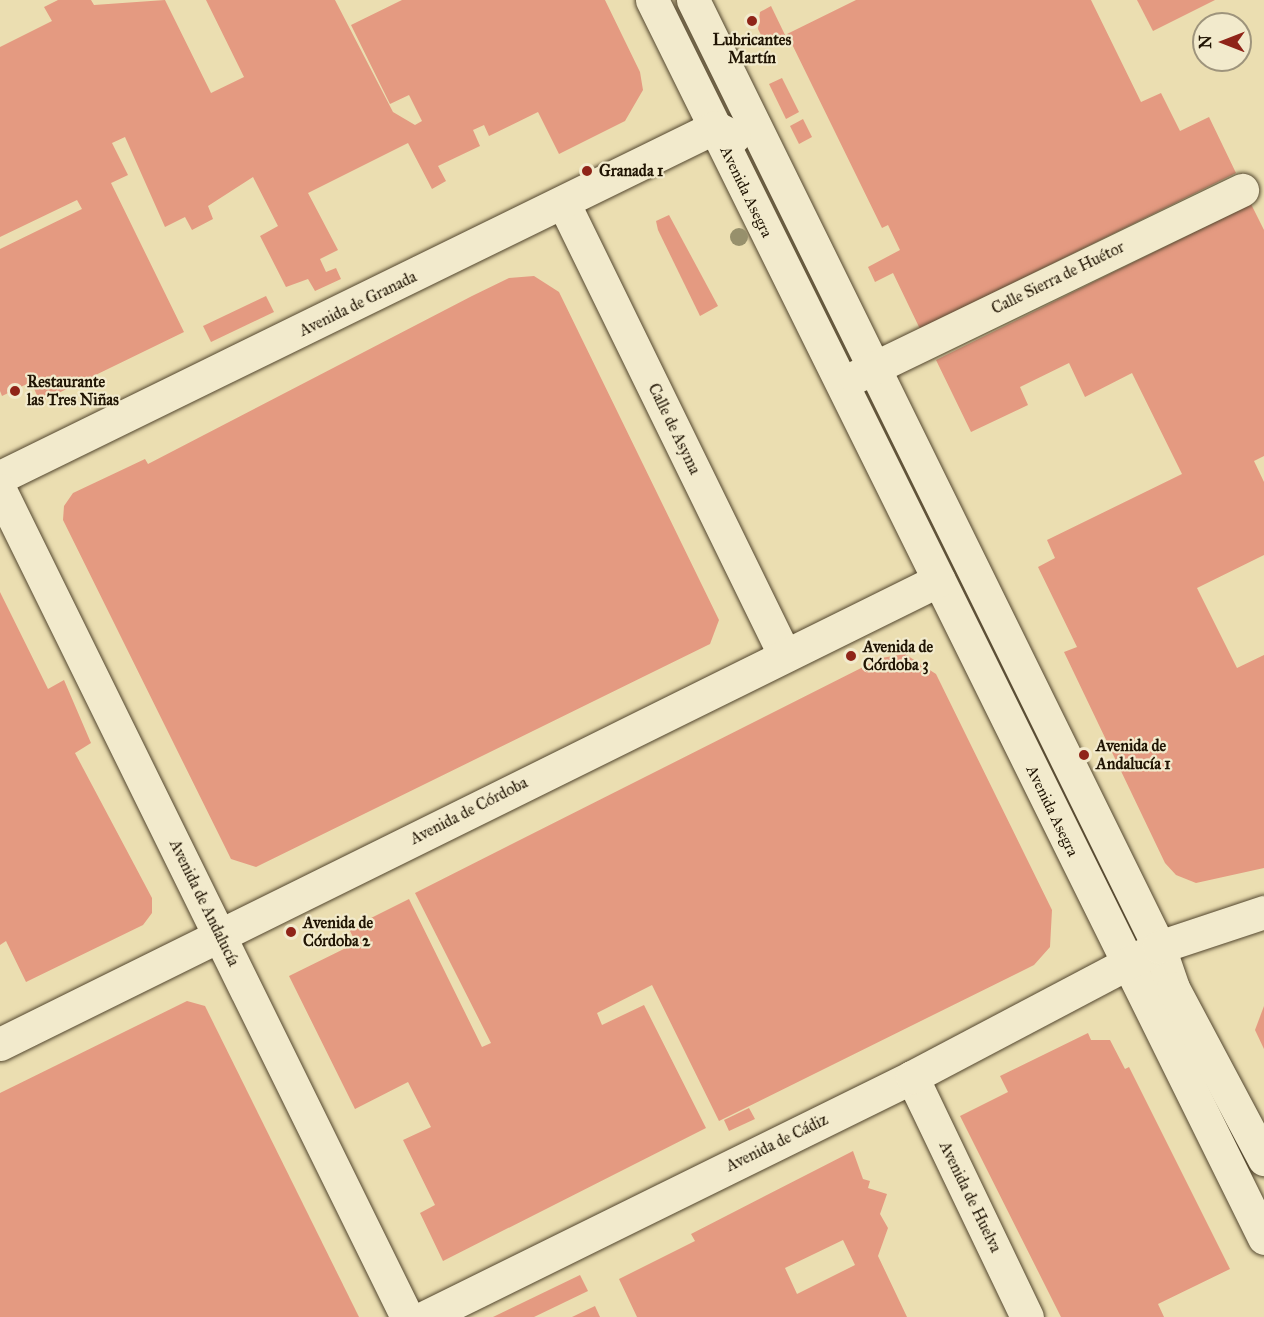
<!DOCTYPE html>
<meta charset="utf-8">
<style>
body{margin:0}
#map{position:relative;width:1264px;height:1317px;overflow:hidden;background:#ebdeb1;font-family:"IM FELL Great Primer",serif}
div>[style]{position:absolute}
.building>*{inset:0;background:#e49a81}
.roads{filter:drop-shadow(0 0 2px #53462e) drop-shadow(0 0 2px #53462e)}
.minor>*{height:33px;margin:-16.5px;padding:0 16.5px;transform-origin:16.5px;border-radius:16.5px;background:#f2eacc}
.trees>*{width:18px;height:18px;margin:-9px;border-radius:50%;background:#97906c}
.dots>*{width:16px;height:16px;translate:-50% -50%;box-sizing:border-box;border:3px solid #f2eacc;border-radius:50%}
span{translate:-50% -50%;white-space:nowrap;text-align:center;line-height:1.15;-webkit-text-stroke:4.5px #f2eacc;paint-order:stroke}
.poi-label{font-size:16px;color:#201403;font-weight:700}
.left{translate:0 -50%;text-align:left}
.street-label{font-size:16px;color:#201403}
.north{position:absolute;left:1192px;top:12px;width:60px;height:60px;box-sizing:border-box;background:#f2eacc;border:2px solid #9e947c;border-radius:50%;rotate:270deg;font-size:16px;font-weight:700;line-height:24px;text-align:center;color:#201403}
.north::after{content:'';display:block;margin:auto;width:21px;height:27px;background:#8f2418;clip-path:polygon(50% 0,100% 100%,50% 72%,0 100%)}
</style>
<div id="map">
<div class="building">
<i style="clip-path:polygon(58px 0,91px 0,94px 5px,165px 0,211px 93px,244px 77px,206px 0,335px 0,393px 112px,415px 125px,422px 121px,409px 95px,390px 104px,351px 25px,402px 0,605px 0,640px 72px,643px 90px,625px 121px,559px 154px,538px 112px,489px 136px,484px 125px,473px 130px,480px 146px,438px 166px,446px 181px,432px 189px,408px 143px,308px 193px,338px 250px,320px 259px,326px 272px,336px 268px,341px 279px,315px 291px,308px 279px,286px 287px,260px 236px,278px 226px,253px 177px,208px 206px,213px 219px,192px 230px,185px 217px,165px 227px,125px 137px,112px 143px,128px 175px,111px 183px,184px 332px,40px 402px,31px 382px,2px 396px,0 391px,0 249px,82px 209px,77px 200px,0 237px,0 47px,52px 21px,44px 7px)"></i>
<i style="clip-path:polygon(856px 0,1091px 0,1141px 102px,1161px 93px,1180px 131px,1209px 117px,1236px 173px,920px 329px,893px 273px,875px 282px,868px 267px,900px 250px,888px 225px,882px 228px,787px 34px)"></i>
<i style="clip-path:polygon(1137px 0,1215px 0,1153px 31px)"></i>
<i style="clip-path:polygon(771px 6px,786px 37px,767px 47px,758px 29px,760px 12px)"></i>
<i style="clip-path:polygon(782px 78px,799px 112px,786px 119px,769px 84px)"></i>
<i style="clip-path:polygon(803px 119px,812px 137px,799px 144px,790px 126px)"></i>
<i style="clip-path:polygon(1251px 204px,1264px 230px,1264px 456px,1254px 461px,1264px 482px,1264px 555px,1197px 588px,1237px 668px,1264px 655px,1264px 868px,1196px 883px,1176px 875px,1165px 863px,1064px 652px,1077px 647px,1038px 567px,1055px 558px,1047px 540px,1182px 474px,1132px 373px,1085px 397px,1069px 363px,1020px 387px,1028px 405px,971px 432px,936px 360px)"></i>
<i style="clip-path:polygon(669px 215px,718px 306px,700px 316px,658px 230px,656px 221px)"></i>
<i style="clip-path:polygon(534px 276px,559px 292px,719px 620px,710px 644px,256px 867px,231px 859px,63px 520px,64px 506px,73px 493px,145px 459px,148px 464px,472px 296px,509px 278px)"></i>
<i style="clip-path:polygon(266px 296px,274px 312px,211px 342px,203px 326px)"></i>
<i style="clip-path:polygon(0 592px,48px 689px,64px 680px,91px 743px,75px 753px,152px 898px,152px 913px,143px 925px,26px 982px,6px 941px,0 945px)"></i>
<i style="clip-path:polygon(905px 654px,936px 674px,1052px 910px,1050px 947px,1034px 965px,719px 1121px,652px 985px,597px 1013px,602px 1025px,644px 1005px,706px 1128px,443px 1261px,420px 1213px,435px 1205px,403px 1140px,431px 1127px,408px 1082px,355px 1109px,289px 976px,356px 943px,349px 929px,409px 899px,482px 1047px,491px 1043px,415px 893px,881px 658px)"></i>
<i style="clip-path:polygon(187px 1001px,205px 1006px,359px 1317px,0 1317px,0 1093px)"></i>
<i style="clip-path:polygon(1264px 1006px,1264px 1049px,1255px 1030px)"></i>
<i style="clip-path:polygon(1088px 1033px,1091px 1040px,1110px 1040px,1125px 1069px,1129px 1067px,1230px 1269px,1158px 1304px,1164px 1317px,1061px 1317px,960px 1116px,1008px 1092px,1000px 1076px)"></i>
<i style="clip-path:polygon(749px 1108px,755px 1119px,729px 1131px,724px 1120px)"></i>
<i style="clip-path:polygon(evenodd,853px 1151px,863px 1179px,870px 1181px,868px 1188px,887px 1194px,880px 1214px,888px 1228px,878px 1256px,907px 1317px,637px 1317px,619px 1279px,695px 1241px,691px 1234px,853px 1151px,843px 1240px,855px 1265px,797px 1294px,785px 1268px,843px 1240px)"></i>
<i style="clip-path:polygon(580px 1275px,588px 1291px,534px 1317px,493px 1317px)"></i>
<i style="clip-path:polygon(595px 1306px,600px 1317px,572px 1317px)"></i>
</div>
<div class="roads">
<div class="minor">
<i style="left:652px;top:0;width:1381px;rotate:63.69deg"></i>
<i style="left:693px;top:0;width:1055px;rotate:63.8deg"></i>
<i style="left:1159px;top:947px;width:43px;rotate:71.1deg"></i>
<i style="left:1173px;top:988px;width:194px;rotate:62deg"></i>
<i style="left:564px;top:204px;width:501px;rotate:63.95deg"></i>
<i style="left:855px;top:377px;width:430px;rotate:-25.8deg"></i>
<i style="left:0;top:477px;width:796px;rotate:-26.08deg"></i>
<i style="left:715px;top:127px;width:21px;rotate:28deg"></i>
<i style="left:0;top:490px;width:922px;rotate:63.8deg"></i>
<i style="left:0;top:1044px;width:1047px;rotate:-26.3deg"></i>
<i style="left:912px;top:1077px;width:266px;rotate:64.4deg"></i>
<i style="left:425px;top:1317px;width:543px;rotate:-26.23deg"></i>
<i style="left:912px;top:1077px;width:279px;rotate:-27.8deg"></i>
<i style="left:1159px;top:947px;width:111px;rotate:-18.4deg"></i>
</div>
</div>
<div class="trees">
<i style="left:739px;top:237px"></i>
</div>
<div class="dots">
<i style="left:752px;top:21px;background:#8f2418"></i>
<i style="left:587px;top:171px;background:#8f2418"></i>
<i style="left:15px;top:391px;background:#8f2418"></i>
<i style="left:851px;top:656px;background:#8f2418"></i>
<i style="left:1084px;top:755px;background:#8f2418"></i>
<i style="left:291px;top:932px;background:#8f2418"></i>
</div>
<div class="poi-label">
<span style="left:752px;top:49px">Lubricantes<br>Martín</span>
<span class="left" style="left:599px;top:171px">Granada 1</span>
<span class="left" style="left:27px;top:391px">Restaurante<br>las Tres Niñas</span>
<span class="left" style="left:863px;top:656px">Avenida de<br>Córdoba 3</span>
<span class="left" style="left:1096px;top:755px">Avenida de<br>Andalucía 1</span>
<span class="left" style="left:303px;top:932px">Avenida de<br>Córdoba 2</span>
</div>
<div class="street-label">
<span style="left:746px;top:192px;rotate:64deg">Avenida Asegra</span>
<span style="left:1058px;top:278px;rotate:-26deg">Calle Sierra de Huétor</span>
<span style="left:358px;top:304px;rotate:-26deg">Avenida de Granada</span>
<span style="left:674px;top:429px;rotate:64deg">Calle de Asyma</span>
<span style="left:469px;top:811px;rotate:-27deg">Avenida de Córdoba</span>
<span style="left:1052px;top:811px;rotate:64deg">Avenida Asegra</span>
<span style="left:204px;top:903px;rotate:64deg">Avenida de Andalucía</span>
<span style="left:777px;top:1143px;rotate:-26deg">Avenida de Cádiz</span>
<span style="left:970px;top:1197px;rotate:64deg">Avenida de Huelva</span>
</div>
<div class="north">N</div>
</div>
